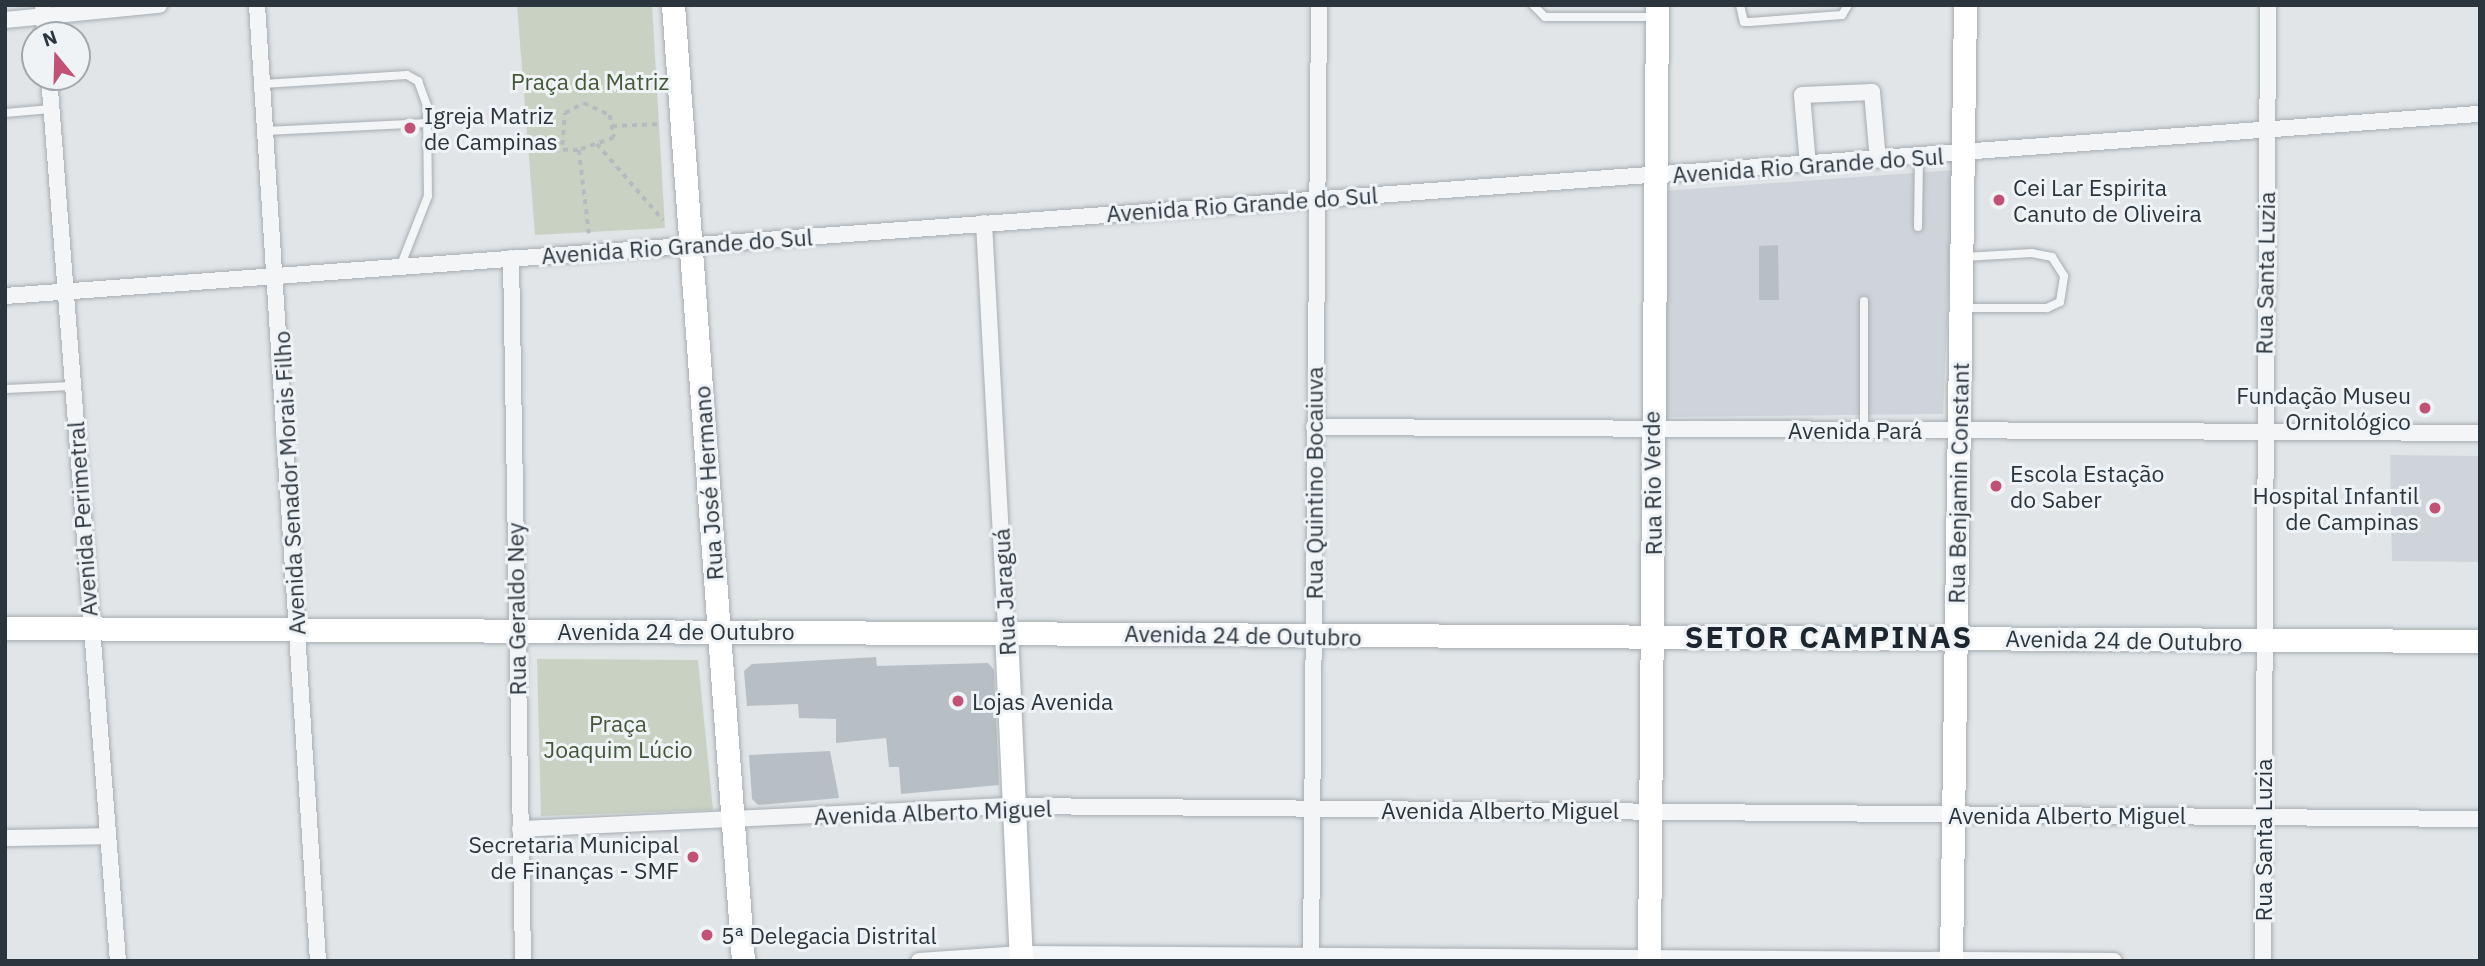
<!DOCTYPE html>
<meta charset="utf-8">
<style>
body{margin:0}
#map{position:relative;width:2485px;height:966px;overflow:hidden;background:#e1e5e8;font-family:"IBM Plex Sans",sans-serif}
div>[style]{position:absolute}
.built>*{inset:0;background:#cfd4da}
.green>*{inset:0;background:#c9d1c3}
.building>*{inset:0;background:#b8bfc4}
.path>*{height:3.5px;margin-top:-1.75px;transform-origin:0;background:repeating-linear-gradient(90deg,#b7bbc0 0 5px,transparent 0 10px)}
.roads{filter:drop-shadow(0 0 2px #a7adb2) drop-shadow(0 0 2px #a7adb2)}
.lane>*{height:8px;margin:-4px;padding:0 4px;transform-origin:4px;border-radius:4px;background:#f3f5f7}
.street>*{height:16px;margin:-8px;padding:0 8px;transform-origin:8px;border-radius:8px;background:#f3f5f7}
.secondary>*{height:23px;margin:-11.5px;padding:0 11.5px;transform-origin:11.5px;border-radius:11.5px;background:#fff}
.dots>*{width:19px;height:19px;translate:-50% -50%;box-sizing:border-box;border:4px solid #f0f3f6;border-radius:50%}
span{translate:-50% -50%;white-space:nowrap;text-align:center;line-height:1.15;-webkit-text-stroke:6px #f0f3f6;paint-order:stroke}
.park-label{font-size:23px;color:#445839}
.poi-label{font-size:23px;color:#2b353e}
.left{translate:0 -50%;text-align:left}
.right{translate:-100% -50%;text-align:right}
.street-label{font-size:23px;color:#2b353e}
.district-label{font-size:30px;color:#1d262f;font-weight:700;letter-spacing:2px}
.frame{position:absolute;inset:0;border:7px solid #2b353e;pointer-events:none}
.north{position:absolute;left:21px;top:21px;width:70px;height:70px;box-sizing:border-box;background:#f0f3f6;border:2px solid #a1a7ac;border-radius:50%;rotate:341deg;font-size:19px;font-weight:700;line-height:28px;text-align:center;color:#2b353e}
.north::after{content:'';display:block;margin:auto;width:24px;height:32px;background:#c15275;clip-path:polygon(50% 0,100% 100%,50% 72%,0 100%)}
</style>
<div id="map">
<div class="built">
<i style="clip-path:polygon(1954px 170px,1943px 414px,1666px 417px,1663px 191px)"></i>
<i style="clip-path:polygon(2390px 455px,2480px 456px,2480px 562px,2392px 561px)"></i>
</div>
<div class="green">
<i style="clip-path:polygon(517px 5px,652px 5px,665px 228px,535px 235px)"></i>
<i style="clip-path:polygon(537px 659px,698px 660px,713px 810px,541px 816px)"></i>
</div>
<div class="building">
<i style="clip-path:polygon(1778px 245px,1779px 300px,1759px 300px,1759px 246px)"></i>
<i style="clip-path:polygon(876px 657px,877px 666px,988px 663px,994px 670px,999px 785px,901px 794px,899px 767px,889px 767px,886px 738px,836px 743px,836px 719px,799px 718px,798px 704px,747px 706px,744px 671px,752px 664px)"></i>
<i style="clip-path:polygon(830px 751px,839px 798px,758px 805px,752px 799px,749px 755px)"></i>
</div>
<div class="path">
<i style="left:612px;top:126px;width:50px;rotate:-2.3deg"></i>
<i style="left:597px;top:144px;width:101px;rotate:49deg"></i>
<i style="left:562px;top:145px;width:32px;rotate:-85deg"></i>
<i style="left:565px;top:113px;width:21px;rotate:-28deg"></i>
<i style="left:584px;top:103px;width:29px;rotate:25deg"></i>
<i style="left:610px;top:115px;width:23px;rotate:80deg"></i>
<i style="left:614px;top:138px;width:37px;rotate:161deg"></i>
<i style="left:533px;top:149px;width:46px;rotate:1.2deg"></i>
<i style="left:579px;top:150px;width:84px;rotate:83.1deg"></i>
</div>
<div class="roads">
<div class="lane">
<i style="left:1533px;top:5px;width:17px;rotate:45deg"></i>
<i style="left:1545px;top:17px;width:111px"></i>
<i style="left:1740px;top:5px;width:17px;rotate:77deg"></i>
<i style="left:1744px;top:22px;width:6px"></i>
<i style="left:1750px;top:22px;width:92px;rotate:-4.4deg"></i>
<i style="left:1842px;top:15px;width:12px;rotate:-59deg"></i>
<i style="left:263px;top:84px;width:144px;rotate:-3.6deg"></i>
<i style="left:407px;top:75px;width:13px;rotate:29deg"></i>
<i style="left:418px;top:81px;width:27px;rotate:70deg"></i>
<i style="left:427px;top:106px;width:90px;rotate:89.4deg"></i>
<i style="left:428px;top:196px;width:76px;rotate:111.5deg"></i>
<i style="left:5px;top:113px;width:46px;rotate:-5deg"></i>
<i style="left:266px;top:131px;width:162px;rotate:-2.8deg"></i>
<i style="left:1918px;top:227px;width:69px;rotate:-89.2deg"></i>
<i style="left:1864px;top:301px;width:129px;rotate:90deg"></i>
<i style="left:1964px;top:308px;width:83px"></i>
<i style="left:2047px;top:308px;width:14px;rotate:-25deg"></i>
<i style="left:2060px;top:302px;width:26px;rotate:-81deg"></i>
<i style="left:2064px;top:276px;width:22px;rotate:-122deg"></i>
<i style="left:2052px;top:257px;width:20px;rotate:-169deg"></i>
<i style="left:2032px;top:253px;width:67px;rotate:176.6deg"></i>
<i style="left:5px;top:389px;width:68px;rotate:-2.5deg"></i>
</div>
<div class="street">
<i style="left:43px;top:5px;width:30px;rotate:86deg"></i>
<i style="left:257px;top:5px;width:958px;rotate:86.35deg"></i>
<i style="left:5px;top:20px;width:155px;rotate:-5.6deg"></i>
<i style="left:49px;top:77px;width:887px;rotate:85.54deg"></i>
<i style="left:1808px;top:165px;width:70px;rotate:-94.9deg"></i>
<i style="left:1802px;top:95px;width:70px;rotate:-2.5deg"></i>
<i style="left:1872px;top:92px;width:68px;rotate:85deg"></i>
<i style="left:984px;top:223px;width:410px;rotate:86.9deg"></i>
<i style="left:511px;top:258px;width:703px;rotate:89.02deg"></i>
<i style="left:5px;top:296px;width:2482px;rotate:-4.21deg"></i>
<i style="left:1314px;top:427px;width:1166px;rotate:0.29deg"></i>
<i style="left:520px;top:829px;width:495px;rotate:-2.7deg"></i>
<i style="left:1014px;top:806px;width:1466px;rotate:0.51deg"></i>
<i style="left:5px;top:838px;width:102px;rotate:-1.1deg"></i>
<i style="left:919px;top:961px;width:102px;rotate:-3.9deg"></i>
<i style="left:1021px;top:954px;width:1093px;rotate:0.37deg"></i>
<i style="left:1311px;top:961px;width:956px;rotate:-89.52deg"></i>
<i style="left:2263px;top:961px;width:956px;rotate:-89.7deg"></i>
</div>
<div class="secondary">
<i style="left:673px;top:5px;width:959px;rotate:85.81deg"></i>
<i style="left:5px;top:628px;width:2475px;rotate:0.3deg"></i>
<i style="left:1006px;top:632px;width:329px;rotate:87.4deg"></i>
<i style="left:1649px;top:961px;width:956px;rotate:-89.52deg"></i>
<i style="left:1951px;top:961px;width:956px;rotate:-89.16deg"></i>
</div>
</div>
<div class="dots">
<i style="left:410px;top:128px;background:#c15275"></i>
<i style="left:1999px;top:200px;background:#c15275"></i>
<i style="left:2425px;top:408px;background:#c15275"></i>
<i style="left:1996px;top:486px;background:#c15275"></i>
<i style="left:2435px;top:508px;background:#c15275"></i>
<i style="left:958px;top:701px;background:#c15275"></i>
<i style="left:693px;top:857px;background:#c15275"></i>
<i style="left:707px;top:935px;background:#c15275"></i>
</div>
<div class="park-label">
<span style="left:590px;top:81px">Praça da Matriz</span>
<span style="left:618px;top:736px">Praça<br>Joaquim Lúcio</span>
</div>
<div class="poi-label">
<span class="left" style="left:424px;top:128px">Igreja Matriz<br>de Campinas</span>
<span class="left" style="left:2013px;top:200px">Cei Lar Espirita<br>Canuto de Oliveira</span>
<span class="right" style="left:2411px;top:408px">Fundação Museu<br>Ornitológico</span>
<span class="left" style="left:2010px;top:486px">Escola Estação<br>do Saber</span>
<span class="right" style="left:2419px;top:508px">Hospital Infantil<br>de Campinas</span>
<span class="left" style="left:972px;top:701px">Lojas Avenida</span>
<span class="right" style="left:679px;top:857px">Secretaria Municipal<br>de Finanças - SMF</span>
<span class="left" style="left:721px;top:935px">5ª Delegacia Distrital</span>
</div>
<div class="street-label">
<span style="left:1808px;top:165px;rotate:-4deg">Avenida Rio Grande do Sul</span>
<span style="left:1242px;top:204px;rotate:-4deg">Avenida Rio Grande do Sul</span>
<span style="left:677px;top:246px;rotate:-4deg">Avenida Rio Grande do Sul</span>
<span style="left:2265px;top:273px;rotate:-89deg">Rua Santa Luzia</span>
<span style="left:1855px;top:430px">Avenida Pará</span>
<span style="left:289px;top:483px;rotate:-93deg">Avenida Senador Morais Filho</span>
<span style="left:708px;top:483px;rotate:-94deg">Rua José Hermano</span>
<span style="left:1314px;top:483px;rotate:-90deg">Rua Quintino Bocaiuva</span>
<span style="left:1652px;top:483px;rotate:-91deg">Rua Rio Verde</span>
<span style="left:1958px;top:483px;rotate:-89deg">Rua Benjamin Constant</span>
<span style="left:82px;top:519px;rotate:-94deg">Avenida Perimetral</span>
<span style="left:1004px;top:592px;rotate:-93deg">Rua Jaraguá</span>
<span style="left:516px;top:609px;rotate:-91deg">Rua Geraldo Ney</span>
<span style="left:676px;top:631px">Avenida 24 de Outubro</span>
<span style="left:1243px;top:635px;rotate:1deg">Avenida 24 de Outubro</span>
<span style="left:2124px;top:640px;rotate:1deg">Avenida 24 de Outubro</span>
<span style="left:1500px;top:810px">Avenida Alberto Miguel</span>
<span style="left:933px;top:812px;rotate:-2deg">Avenida Alberto Miguel</span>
<span style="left:2067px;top:815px">Avenida Alberto Miguel</span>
<span style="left:2263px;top:840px;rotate:-90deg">Rua Santa Luzia</span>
</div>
<div class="district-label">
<span style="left:1829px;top:637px">SETOR CAMPINAS</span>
</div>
<div class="frame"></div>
<div class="north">N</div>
</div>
